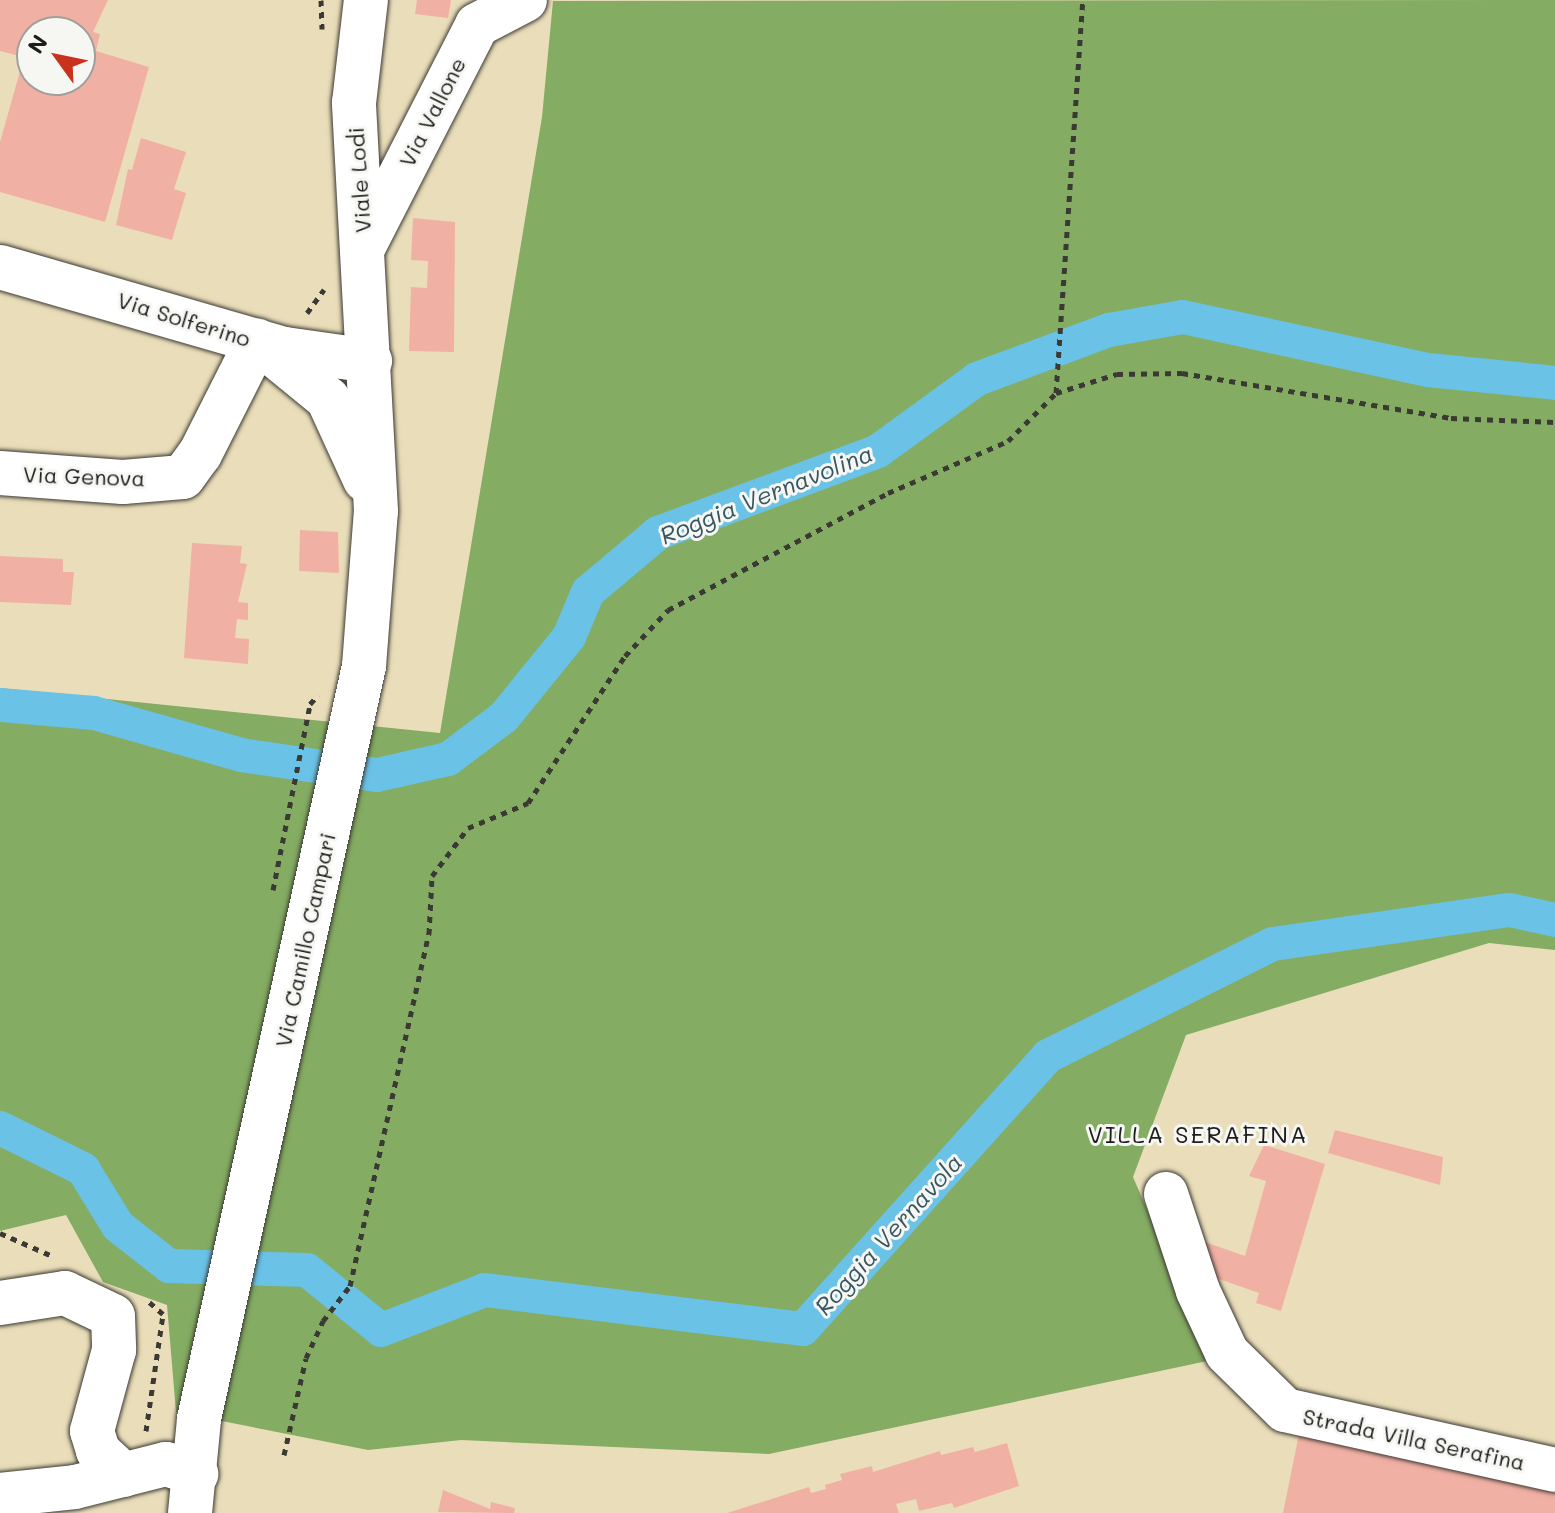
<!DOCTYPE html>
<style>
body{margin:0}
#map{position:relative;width:1555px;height:1513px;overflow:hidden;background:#eadeba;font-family:Mali,sans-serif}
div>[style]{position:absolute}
.forest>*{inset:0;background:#84ac62}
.canal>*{height:34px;margin:-17px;padding:0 17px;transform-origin:17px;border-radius:17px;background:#6ac2e7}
.building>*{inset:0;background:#f1b0a4}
.path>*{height:5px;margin-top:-2.5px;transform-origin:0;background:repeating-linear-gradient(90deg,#3b3934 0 6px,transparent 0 12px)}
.roads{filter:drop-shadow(0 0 2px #3b3934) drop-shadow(0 0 2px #3b3934)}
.minor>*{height:44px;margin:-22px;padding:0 22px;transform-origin:22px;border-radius:22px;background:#fff}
span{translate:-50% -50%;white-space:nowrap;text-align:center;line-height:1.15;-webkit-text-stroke:6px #f6f6f2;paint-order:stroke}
.street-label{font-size:22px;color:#1c1c1c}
.water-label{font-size:24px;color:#375663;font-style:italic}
.neighbourhood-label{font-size:24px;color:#1c1c1c;letter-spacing:2px}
.north{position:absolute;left:16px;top:16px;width:80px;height:80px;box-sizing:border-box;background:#f6f6f2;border:2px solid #9f9f9c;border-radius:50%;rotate:303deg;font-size:22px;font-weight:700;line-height:32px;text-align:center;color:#1c1c1c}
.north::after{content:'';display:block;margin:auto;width:28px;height:36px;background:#c8321e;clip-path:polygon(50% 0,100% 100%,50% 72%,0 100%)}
</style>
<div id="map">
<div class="forest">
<i style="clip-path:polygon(1555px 0,1555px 950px,1489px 943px,1186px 1035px,1133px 1177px,1212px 1360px,769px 1454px,461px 1440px,368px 1450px,176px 1412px,167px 1305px,103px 1282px,66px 1215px,0 1231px,0 688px,440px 733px,542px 117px,553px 1px)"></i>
</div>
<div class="canal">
<i style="left:0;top:705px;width:94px;rotate:4.9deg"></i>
<i style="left:94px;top:713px;width:153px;rotate:15.9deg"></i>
<i style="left:241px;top:755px;width:137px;rotate:8.4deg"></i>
<i style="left:377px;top:775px;width:73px;rotate:-12.7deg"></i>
<i style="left:448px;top:759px;width:70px;rotate:-36.9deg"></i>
<i style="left:504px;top:717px;width:103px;rotate:-50.9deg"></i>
<i style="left:569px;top:637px;width:49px;rotate:-67.1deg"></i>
<i style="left:588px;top:592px;width:92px;rotate:-40.1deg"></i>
<i style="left:658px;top:533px;width:235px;rotate:-20.4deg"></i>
<i style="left:878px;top:451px;width:122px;rotate:-36deg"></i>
<i style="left:977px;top:379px;width:141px;rotate:-20.4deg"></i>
<i style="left:1109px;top:330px;width:75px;rotate:-10deg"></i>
<i style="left:1183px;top:317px;width:251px;rotate:12.2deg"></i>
<i style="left:1428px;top:370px;width:128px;rotate:5.8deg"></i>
<i style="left:0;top:1128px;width:93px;rotate:26.3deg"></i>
<i style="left:83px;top:1169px;width:67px;rotate:58.4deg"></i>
<i style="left:118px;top:1226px;width:65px;rotate:38.1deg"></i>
<i style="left:169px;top:1266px;width:138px;rotate:1.7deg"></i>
<i style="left:307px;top:1270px;width:95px;rotate:39deg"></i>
<i style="left:381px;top:1330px;width:111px;rotate:-21deg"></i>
<i style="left:485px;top:1290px;width:320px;rotate:7deg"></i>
<i style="left:803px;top:1329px;width:367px;rotate:-48.1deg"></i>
<i style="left:1048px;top:1056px;width:251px;rotate:-26.5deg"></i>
<i style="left:1273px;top:944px;width:239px;rotate:-8.2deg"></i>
<i style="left:1510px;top:910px;width:46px;rotate:12.5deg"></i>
</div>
<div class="building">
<i style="clip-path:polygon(evenodd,0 0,108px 0,93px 32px,100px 34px,96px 51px,149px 67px,105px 222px,0 192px,0 142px,24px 57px,0 51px,0 0,32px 32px,80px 32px,80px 80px,32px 80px,32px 32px)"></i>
<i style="clip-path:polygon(417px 0,451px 0,448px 18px,415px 14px)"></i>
<i style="clip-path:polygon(141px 138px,186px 152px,174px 189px,186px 193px,172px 240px,116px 225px,128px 169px,132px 170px)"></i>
<i style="clip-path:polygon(413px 218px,455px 222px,454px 352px,409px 351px,411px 287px,427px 288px,428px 261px,411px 260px)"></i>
<i style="clip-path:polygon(300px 530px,338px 532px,339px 573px,299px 571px)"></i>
<i style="clip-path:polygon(192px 543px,242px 546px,240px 563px,247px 564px,238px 602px,248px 603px,248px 620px,237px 619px,235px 638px,249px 639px,248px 664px,184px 658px)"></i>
<i style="clip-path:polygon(0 556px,63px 559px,63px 572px,74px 572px,71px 605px,0 602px)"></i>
<i style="clip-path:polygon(1335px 1130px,1443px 1157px,1440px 1185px,1328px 1153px)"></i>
<i style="clip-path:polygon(1264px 1145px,1325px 1164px,1281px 1311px,1256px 1303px,1259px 1293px,1199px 1272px,1199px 1240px,1245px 1256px,1266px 1181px,1249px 1176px)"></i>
<i style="clip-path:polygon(1299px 1434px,1555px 1487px,1555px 1513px,1283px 1513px)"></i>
<i style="clip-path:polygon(1007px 1443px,1019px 1486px,954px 1508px,952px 1503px,919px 1511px,916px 1499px,896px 1504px,899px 1513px,727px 1513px,809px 1487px,811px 1493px,826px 1489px,825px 1485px,842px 1480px,840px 1474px,872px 1466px,873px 1472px,940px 1451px,941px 1455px,973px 1447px,975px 1452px)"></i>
<i style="clip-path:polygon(443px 1490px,490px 1509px,491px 1502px,515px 1508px,514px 1513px,438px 1512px)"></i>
</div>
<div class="path">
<i style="left:321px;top:0;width:29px;rotate:88deg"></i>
<i style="left:307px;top:313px;width:29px;rotate:-54deg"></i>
<i style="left:1056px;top:393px;width:394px;rotate:-86.1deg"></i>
<i style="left:273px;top:890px;width:190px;rotate:-78.7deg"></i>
<i style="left:310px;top:704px;width:12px;rotate:-48deg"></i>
<i style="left:0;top:1233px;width:55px;rotate:23.7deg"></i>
<i style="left:146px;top:1431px;width:118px;rotate:-81.7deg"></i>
<i style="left:163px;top:1314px;width:18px;rotate:-139deg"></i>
<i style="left:284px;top:1455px;width:99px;rotate:-77.2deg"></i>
<i style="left:306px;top:1358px;width:41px;rotate:-65.3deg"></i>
<i style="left:323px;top:1321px;width:44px;rotate:-52.4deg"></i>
<i style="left:350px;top:1286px;width:361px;rotate:-77.4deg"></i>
<i style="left:429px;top:934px;width:58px;rotate:-87deg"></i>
<i style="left:432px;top:876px;width:60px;rotate:-53.1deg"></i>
<i style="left:468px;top:828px;width:65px;rotate:-22.6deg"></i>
<i style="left:528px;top:803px;width:176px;rotate:-56.6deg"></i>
<i style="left:625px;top:656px;width:63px;rotate:-46.9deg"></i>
<i style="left:668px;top:610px;width:249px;rotate:-28deg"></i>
<i style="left:888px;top:493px;width:131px;rotate:-23.4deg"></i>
<i style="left:1008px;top:441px;width:68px;rotate:-45deg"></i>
<i style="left:1056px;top:393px;width:64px;rotate:-17.3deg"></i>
<i style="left:1117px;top:374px;width:65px;rotate:-0.9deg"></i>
<i style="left:1182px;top:373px;width:273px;rotate:9.5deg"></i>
<i style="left:1451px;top:418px;width:104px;rotate:2.2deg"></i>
</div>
<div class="roads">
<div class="minor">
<i style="left:364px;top:246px;width:248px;rotate:-62.9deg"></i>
<i style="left:477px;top:25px;width:54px;rotate:-27.5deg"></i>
<i style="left:0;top:267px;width:297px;rotate:16.1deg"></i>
<i style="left:285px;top:349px;width:86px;rotate:8deg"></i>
<i style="left:262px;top:345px;width:85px;rotate:39.3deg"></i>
<i style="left:328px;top:399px;width:89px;rotate:65.4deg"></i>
<i style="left:0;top:473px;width:123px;rotate:4.2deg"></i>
<i style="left:123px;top:482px;width:60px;rotate:-4.8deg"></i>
<i style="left:183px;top:477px;width:29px;rotate:-54deg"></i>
<i style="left:200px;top:454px;width:127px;rotate:-63.2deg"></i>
<i style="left:1166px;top:1194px;width:102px;rotate:71.7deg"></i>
<i style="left:1198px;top:1291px;width:68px;rotate:64.9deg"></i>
<i style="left:1227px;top:1353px;width:81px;rotate:44.5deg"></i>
<i style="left:1285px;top:1410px;width:277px;rotate:12.5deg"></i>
<i style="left:0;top:1303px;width:66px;rotate:-8.7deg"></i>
<i style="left:65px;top:1293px;width:53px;rotate:25.6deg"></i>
<i style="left:113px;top:1316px;width:34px;rotate:88deg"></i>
<i style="left:114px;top:1350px;width:84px;rotate:105.2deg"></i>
<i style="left:92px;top:1431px;width:21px;rotate:73deg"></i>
<i style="left:98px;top:1451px;width:35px;rotate:43deg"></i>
<i style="left:0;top:1495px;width:75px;rotate:-6.1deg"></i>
<i style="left:75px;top:1487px;width:94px;rotate:-14.2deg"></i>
<i style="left:166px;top:1464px;width:32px;rotate:18deg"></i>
<i style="left:190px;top:1513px;width:94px;rotate:-84.5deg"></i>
<i style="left:199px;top:1419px;width:771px;rotate:-77.64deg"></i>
<i style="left:364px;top:666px;width:155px;rotate:-85.6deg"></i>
<i style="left:376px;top:511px;width:409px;rotate:-93.1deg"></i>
<i style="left:354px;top:103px;width:104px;rotate:-83.4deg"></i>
</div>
</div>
<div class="street-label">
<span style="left:432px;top:112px;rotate:-63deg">Via Vallone</span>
<span style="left:359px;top:180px;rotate:-94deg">Viale Lodi</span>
<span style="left:184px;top:319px;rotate:17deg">Via Solferino</span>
<span style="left:84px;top:476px;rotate:2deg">Via Genova</span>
<span style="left:305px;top:940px;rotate:-78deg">Via Camillo Campari</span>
<span style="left:1414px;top:1439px;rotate:12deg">Strada Villa Serafina</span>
</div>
<div class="water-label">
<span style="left:766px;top:494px;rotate:-22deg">Roggia Vernavolina</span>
<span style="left:888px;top:1234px;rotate:-48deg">Roggia Vernavola</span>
</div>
<div class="neighbourhood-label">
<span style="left:1198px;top:1134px">VILLA SERAFINA</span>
</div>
<div class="north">N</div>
</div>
